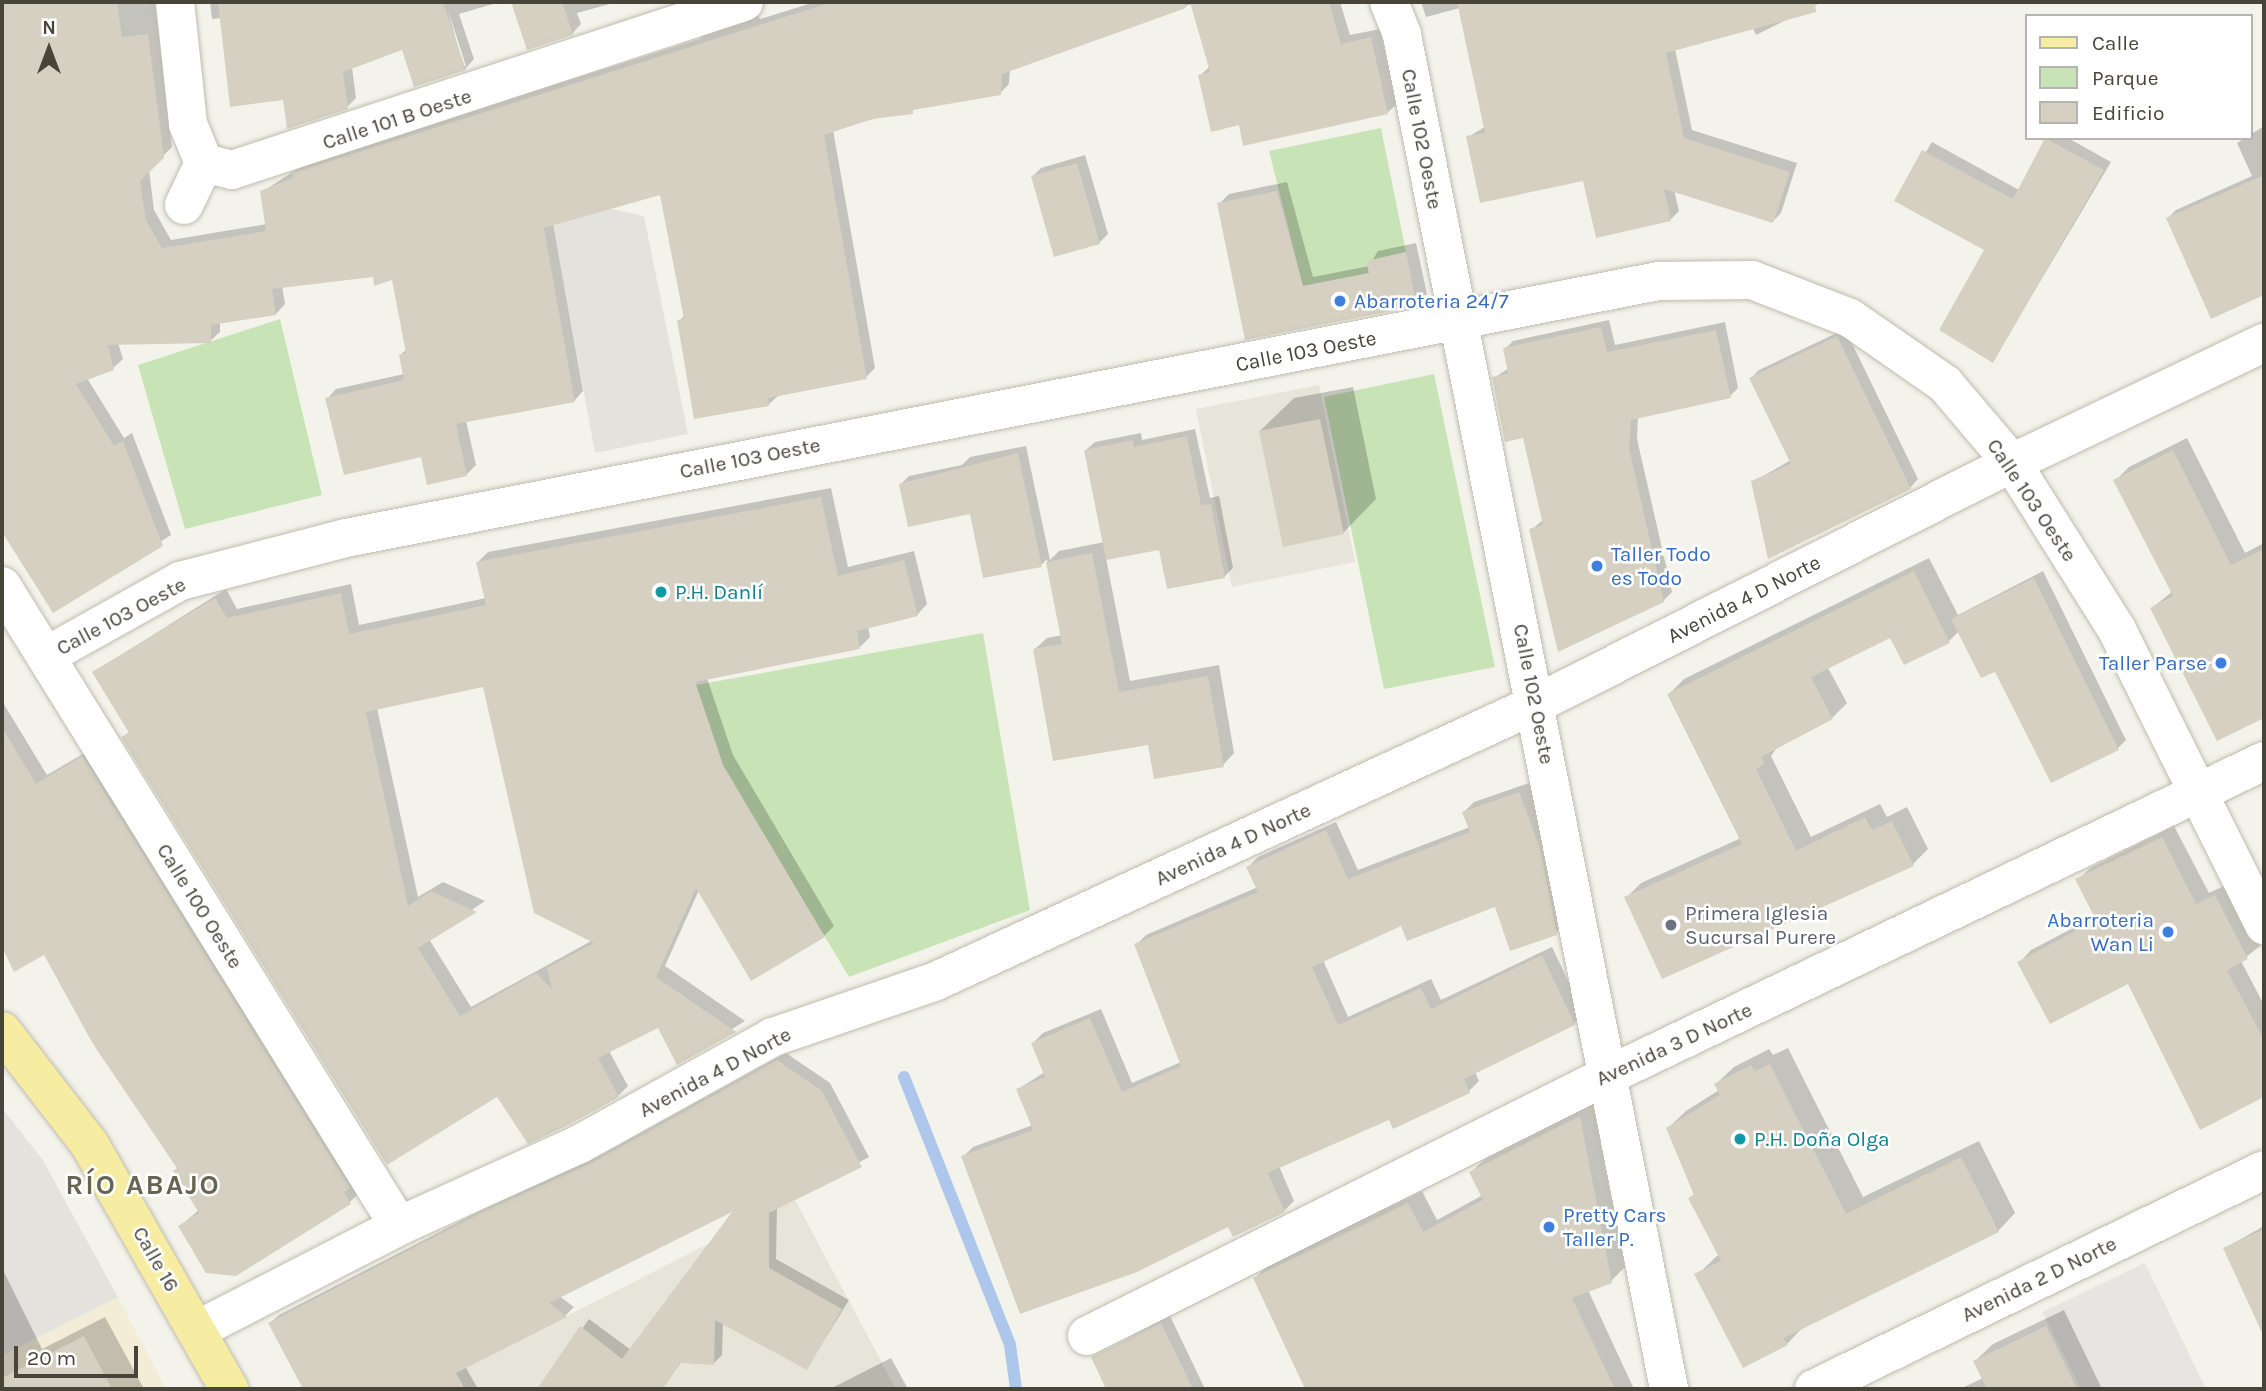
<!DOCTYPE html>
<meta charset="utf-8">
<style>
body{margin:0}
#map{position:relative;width:2266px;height:1391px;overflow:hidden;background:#f4f3eb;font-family:Karla,sans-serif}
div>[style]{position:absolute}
.residential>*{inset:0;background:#e7e5d9}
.commercial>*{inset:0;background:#f3edd8}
.industrial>*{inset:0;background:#e4e2dc}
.green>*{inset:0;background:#c8e4b7}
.parking>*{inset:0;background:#e6e5e1}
.shadow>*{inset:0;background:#0003}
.stream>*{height:12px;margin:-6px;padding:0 6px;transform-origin:6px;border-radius:6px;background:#adc6eb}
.building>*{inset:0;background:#d5d0c1}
.roads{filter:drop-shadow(0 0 2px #bfbcae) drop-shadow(0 0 2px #bfbcae)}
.minor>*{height:38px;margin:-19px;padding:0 19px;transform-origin:19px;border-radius:19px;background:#fff}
.major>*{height:38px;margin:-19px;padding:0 19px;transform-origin:19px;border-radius:19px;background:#f6eda2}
.dots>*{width:19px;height:19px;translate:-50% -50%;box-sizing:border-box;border:4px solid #fff;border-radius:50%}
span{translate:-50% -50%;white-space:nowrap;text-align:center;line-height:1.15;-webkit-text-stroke:5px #fff;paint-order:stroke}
.street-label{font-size:21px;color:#474439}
.shop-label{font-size:21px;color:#366cbe}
.left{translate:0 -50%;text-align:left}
.right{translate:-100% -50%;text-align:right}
.culture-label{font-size:21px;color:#0d838f}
.worship-label{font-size:21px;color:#5b616d}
.district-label{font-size:28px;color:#696451;font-weight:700;letter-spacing:2px}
.frame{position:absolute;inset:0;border:4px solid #474439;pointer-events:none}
.legend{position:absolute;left:2025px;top:14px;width:228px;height:126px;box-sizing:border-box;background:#fff;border:2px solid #b5b4b0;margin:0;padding:9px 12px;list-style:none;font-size:21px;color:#474439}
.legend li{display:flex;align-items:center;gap:14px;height:35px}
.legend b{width:35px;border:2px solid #b5b4b0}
.north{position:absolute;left:14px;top:14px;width:70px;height:70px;-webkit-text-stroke:5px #fff;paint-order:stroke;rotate:0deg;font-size:19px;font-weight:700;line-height:28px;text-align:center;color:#474439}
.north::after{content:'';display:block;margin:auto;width:24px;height:32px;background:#474439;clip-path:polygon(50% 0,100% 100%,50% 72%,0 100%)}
.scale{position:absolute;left:14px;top:1346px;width:124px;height:32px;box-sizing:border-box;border:4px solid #474439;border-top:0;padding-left:9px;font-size:21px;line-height:24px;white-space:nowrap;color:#474439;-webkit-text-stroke:5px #fff;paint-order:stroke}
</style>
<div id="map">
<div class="residential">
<i style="clip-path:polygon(1319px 385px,1355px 562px,1232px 587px,1196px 409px)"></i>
<i style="clip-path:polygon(795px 1200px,896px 1389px,424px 1389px,751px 1222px)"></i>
</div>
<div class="commercial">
<i style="clip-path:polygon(118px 1297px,166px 1389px,2px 1389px,2px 1356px)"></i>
</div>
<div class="industrial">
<i style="clip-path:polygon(607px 208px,644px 216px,688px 434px,595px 453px,553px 225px)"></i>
<i style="clip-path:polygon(2px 1108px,42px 1159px,118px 1297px,2px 1356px)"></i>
</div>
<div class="green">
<i style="clip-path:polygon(1381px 128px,1406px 252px,1367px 261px,1369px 273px,1303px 286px,1269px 151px)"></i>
<i style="clip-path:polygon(280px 319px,322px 495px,185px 529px,138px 365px)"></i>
<i style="clip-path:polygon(1434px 374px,1495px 667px,1384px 689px,1324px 397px)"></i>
<i style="clip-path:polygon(983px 633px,1030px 910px,849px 977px,724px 768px,696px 685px)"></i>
</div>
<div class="parking">
<i style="clip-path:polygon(2145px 1263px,2206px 1389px,2081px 1389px,2042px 1312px)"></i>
</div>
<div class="shadow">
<i style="clip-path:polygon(2px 2px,155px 2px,172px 147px,149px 170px,154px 210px,171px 240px,267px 224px,262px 192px,303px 165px,699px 39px,706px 32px,758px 15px,760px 19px,815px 2px,1340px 2px,1350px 35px,1380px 29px,1397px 104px,1387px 113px,1241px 123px,1200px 76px,1210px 66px,1192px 4px,1010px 69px,1009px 84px,1000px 93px,917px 107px,833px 130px,875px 368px,866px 377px,778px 396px,768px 405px,679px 321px,685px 315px,662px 192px,553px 224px,583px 391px,574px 401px,466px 421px,476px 465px,466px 475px,422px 455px,327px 399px,336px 389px,404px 374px,400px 355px,407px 349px,393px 278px,374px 275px,282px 286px,285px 304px,276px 314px,220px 322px,220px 332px,210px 341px,118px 343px,123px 359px,113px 368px,87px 378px,124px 438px,132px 433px,171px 535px,53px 610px,2px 530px)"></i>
<i style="clip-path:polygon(evenodd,210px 2px,500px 2px,459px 14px,474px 59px,465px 69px,403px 48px,352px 67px,356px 98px,347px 107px,285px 98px,222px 18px,212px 19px,210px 2px,448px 10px,466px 66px,463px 66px,448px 10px)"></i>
<i style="clip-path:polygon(513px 2px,617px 2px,577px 13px,581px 24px,572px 34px,528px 48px)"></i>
<i style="clip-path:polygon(1421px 2px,1822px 2px,1756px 35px,1753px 28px,1675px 49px,1692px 130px,1797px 163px,1781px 213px,1773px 221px,1674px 190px,1679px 211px,1670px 220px,1585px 179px,1468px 137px,1485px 127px,1460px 8px,1426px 17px)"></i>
<i style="clip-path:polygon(2264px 126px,2264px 291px,2260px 295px,2168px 218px,2176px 210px,2252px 176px,2237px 143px)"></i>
<i style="clip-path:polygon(2047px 138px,2068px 138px,2111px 162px,1993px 361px,1987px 249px,1896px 200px,1932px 142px,2019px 190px)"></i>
<i style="clip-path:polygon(1085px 155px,1108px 234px,1099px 243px,1033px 176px,1041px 168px)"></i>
<i style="clip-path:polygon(1287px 182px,1313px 277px,1369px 266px,1378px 251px,1416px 243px,1427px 294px,1416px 304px,1246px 338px,1219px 204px,1229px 194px)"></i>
<i style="clip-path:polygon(1609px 320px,1615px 345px,1725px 322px,1738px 388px,1730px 396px,1638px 416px,1637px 439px,1672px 592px,1663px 601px,1531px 530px,1543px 520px,1524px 436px,1494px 378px,1509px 368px,1505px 349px,1513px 341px)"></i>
<i style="clip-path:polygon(1845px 329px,1918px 479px,1910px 488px,1753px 482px,1791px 460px,1751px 378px,1759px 370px)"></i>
<i style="clip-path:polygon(1353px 387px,1376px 499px,1343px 533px,1260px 431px,1294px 398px)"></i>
<i style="clip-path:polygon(1195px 429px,1210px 498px,1219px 496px,1233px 568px,1224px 577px,1160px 548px,1106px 558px,1130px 681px,1219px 665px,1234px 753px,1223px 765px,1150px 743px,1035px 649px,1047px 638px,1062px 635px,1047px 559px,1041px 565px,971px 512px,901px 484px,909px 476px,962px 465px,970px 457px,1026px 446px,1050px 560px,1059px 551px,1104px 542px,1086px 450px,1095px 442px,1141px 433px,1142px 440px)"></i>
<i style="clip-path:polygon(2187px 438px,2245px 553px,2264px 543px,2264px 715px,2218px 739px,2152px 608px,2173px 591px,2115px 481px,2129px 467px)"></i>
<i style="clip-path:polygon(evenodd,831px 488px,848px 567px,914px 551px,927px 604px,917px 615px,868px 627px,870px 637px,860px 647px,707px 678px,733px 755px,834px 926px,824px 936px,699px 890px,665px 966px,745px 1021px,678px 1063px,659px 1025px,609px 1051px,628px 1086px,618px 1096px,497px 1094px,123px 737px,130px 731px,94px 672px,226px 589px,237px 609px,351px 584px,359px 625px,486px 598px,478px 562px,488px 552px,831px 488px,485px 685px,593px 940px,471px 1007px,429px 939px,485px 901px,443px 882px,418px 897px,377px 708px,485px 685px)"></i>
<i style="clip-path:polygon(1929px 558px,1958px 615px,2043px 571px,2126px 740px,2118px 748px,1996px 669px,1959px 631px,1949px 641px,1905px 663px,1891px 635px,1827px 666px,1847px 703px,1832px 718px,1778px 746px,1771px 756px,1811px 837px,1880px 804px,1887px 817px,1907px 807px,1928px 849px,1913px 864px,1662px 977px,1626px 898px,1641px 883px,1741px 838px,1669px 694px,1684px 679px)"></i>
<i style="clip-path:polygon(2px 701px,47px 775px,93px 748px,360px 1192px,350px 1202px,180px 1226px,199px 1210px,179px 1167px,44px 953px,15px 969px,2px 943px)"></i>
<i style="clip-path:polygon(1529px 783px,1549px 838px,1566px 923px,1556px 933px,1497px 905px,1402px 924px,1323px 960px,1348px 1017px,1431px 979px,1441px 1000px,1552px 947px,1584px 1014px,1574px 1024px,1475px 1072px,1479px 1081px,1469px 1091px,1390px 1118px,1279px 1166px,1294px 1201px,1284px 1211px,1229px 1225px,963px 1157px,973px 1147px,1033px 1125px,1018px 1089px,1045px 1072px,1033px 1043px,1043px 1033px,1101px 1009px,1132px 1083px,1181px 1062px,1136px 945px,1146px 935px,1258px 887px,1248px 867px,1258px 857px,1336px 822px,1358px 870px,1470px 827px,1464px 812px,1474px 802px)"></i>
<i style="clip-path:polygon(2174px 826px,2209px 893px,2228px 884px,2260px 946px,2241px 961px,2264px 1005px,2264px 1095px,2201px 1128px,2129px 981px,2019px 963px,2031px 950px,2096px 916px,2078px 880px,2090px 868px)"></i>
<i style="clip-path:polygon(1788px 1048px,1863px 1197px,1979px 1141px,2015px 1213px,1998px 1231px,1804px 1326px,1787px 1344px,1697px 1275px,1719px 1254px,1690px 1198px,1695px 1193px,1668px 1128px,1686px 1111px,1719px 1090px,1716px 1084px,1734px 1067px,1769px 1049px,1773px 1055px)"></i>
<i style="clip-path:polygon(786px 1053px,830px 1083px,869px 1157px,777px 1207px,776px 1259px,849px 1300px,807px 1368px,723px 1322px,722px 1355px,714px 1363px,682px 1361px,662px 1389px,539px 1389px,589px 1319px,631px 1350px,737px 1207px,559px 1296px,574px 1307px,566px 1315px,465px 1366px,478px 1389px,305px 1389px,270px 1323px,279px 1315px,482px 1210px,601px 1155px)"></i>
<i style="clip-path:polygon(1593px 1104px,1625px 1267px,1611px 1281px,1588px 1290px,1634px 1389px,1307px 1389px,1255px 1278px,1268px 1265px,1422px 1191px,1437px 1220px,1483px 1195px,1471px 1172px,1485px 1159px)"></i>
<i style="clip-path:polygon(2264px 1226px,2264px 1327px,2225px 1248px)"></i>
<i style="clip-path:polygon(2px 1268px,42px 1349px,105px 1317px,144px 1389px,2px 1389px)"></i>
<i style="clip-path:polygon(2064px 1310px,2102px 1389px,1960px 1389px,1983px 1378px,1975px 1361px,1993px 1344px)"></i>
<i style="clip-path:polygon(1170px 1316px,1205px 1389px,1108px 1389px,1093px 1357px)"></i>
<i style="clip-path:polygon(891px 1358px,908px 1389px,830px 1389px)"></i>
</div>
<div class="stream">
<i style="left:904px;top:1077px;width:288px;rotate:68.4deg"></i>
<i style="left:1010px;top:1345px;width:44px;rotate:82.2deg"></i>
</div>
<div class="building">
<i style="clip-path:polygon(2px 2px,117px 2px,122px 37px,148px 34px,164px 158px,140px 181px,146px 220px,162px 248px,266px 231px,260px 191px,293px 178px,292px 173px,832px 2px,1184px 2px,1186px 8px,1002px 74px,1001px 95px,913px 110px,913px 114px,872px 119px,824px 135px,867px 379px,768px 398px,769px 406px,694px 419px,677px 320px,684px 319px,660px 195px,544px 228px,575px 402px,456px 424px,467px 476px,427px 485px,421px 457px,344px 475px,325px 398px,404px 380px,399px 355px,406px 353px,392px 280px,374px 286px,373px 277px,272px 289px,276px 315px,211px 325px,211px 343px,108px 345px,114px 370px,76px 384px,114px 446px,123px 441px,163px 546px,53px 613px,2px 532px)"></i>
<i style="clip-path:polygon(218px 2px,443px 2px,466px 70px,414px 87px,402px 50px,343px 72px,348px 109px,287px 129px,283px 100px,230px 107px)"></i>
<i style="clip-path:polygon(511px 2px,562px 2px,573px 35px,527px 50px)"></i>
<i style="clip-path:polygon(1190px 2px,1329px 2px,1341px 44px,1371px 37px,1388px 114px,1243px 146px,1239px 125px,1211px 132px,1198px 75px,1210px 72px)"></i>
<i style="clip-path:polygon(1457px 2px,1815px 2px,1816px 12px,1666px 53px,1684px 138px,1790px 172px,1773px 223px,1664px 189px,1671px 221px,1596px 238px,1583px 181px,1480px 203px,1466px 136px,1485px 133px)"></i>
<i style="clip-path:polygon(2045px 138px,2104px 170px,1993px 363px,1939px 330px,1984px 250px,1894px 201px,1922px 150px,2013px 199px)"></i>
<i style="clip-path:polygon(1077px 163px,1100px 244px,1054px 257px,1031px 176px)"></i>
<i style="clip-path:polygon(2264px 175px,2264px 295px,2211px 319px,2166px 218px)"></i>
<i style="clip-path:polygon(1277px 191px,1303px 286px,1369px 273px,1366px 261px,1406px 252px,1417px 306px,1245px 340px,1217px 203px)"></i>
<i style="clip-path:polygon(1601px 327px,1607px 352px,1716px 330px,1731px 398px,1631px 420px,1629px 448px,1664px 602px,1558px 652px,1529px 529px,1543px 525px,1523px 438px,1505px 442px,1492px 377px,1508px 373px,1503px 348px)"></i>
<i style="clip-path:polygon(1837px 336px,1911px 489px,1768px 559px,1751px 481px,1791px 464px,1749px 378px)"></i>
<i style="clip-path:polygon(1320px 419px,1344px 534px,1283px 547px,1259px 431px)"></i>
<i style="clip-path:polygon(1187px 436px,1201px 505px,1211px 504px,1225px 578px,1167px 589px,1159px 550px,1106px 560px,1084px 450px,1133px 440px,1134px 447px)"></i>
<i style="clip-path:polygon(2173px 450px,2231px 565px,2264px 549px,2264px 718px,2217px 741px,2150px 608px,2173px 596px,2113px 480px)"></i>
<i style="clip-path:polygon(1018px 453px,1042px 567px,983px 578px,970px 514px,908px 527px,899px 484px)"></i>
<i style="clip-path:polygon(evenodd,821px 497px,838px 576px,904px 560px,918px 616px,857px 631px,860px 649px,695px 682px,723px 765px,825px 937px,751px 981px,696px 888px,656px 977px,736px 1032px,677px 1065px,658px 1028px,598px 1058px,619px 1097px,570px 1124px,528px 1144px,497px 1097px,387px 1165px,121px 737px,129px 733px,92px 672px,215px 598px,227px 618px,341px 593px,349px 634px,486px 605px,476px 562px,821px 497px,483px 687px,534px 913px,594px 943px,547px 968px,552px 989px,536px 973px,460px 1016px,418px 948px,477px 912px,431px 891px,408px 906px,366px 712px,483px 687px)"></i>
<i style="clip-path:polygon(1092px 553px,1119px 692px,1208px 676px,1224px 767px,1154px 779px,1148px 745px,1053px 761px,1033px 649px,1062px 644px,1046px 562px)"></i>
<i style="clip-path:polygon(1914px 571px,1950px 643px,1904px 665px,1890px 638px,1811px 677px,1833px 719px,1761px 757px,1765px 764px,1756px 769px,1796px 851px,1865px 817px,1872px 830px,1892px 821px,1914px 866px,1662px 979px,1624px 897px,1742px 844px,1667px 694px)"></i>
<i style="clip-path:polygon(2034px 578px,2119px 750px,2051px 783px,1995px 672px,1981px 678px,1951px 619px)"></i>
<i style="clip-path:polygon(2px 727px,36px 784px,82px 756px,350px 1188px,344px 1192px,351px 1204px,236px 1276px,206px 1273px,178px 1226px,199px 1213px,173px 1171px,177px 1168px,93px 1044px,44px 955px,14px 972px,2px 947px)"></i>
<i style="clip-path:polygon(1519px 792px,1540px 848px,1557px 935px,1510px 951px,1495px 907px,1407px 941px,1401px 926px,1312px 967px,1338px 1025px,1421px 988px,1431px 1009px,1542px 955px,1575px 1025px,1464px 1079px,1470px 1093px,1393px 1129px,1389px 1120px,1268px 1173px,1285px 1212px,1233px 1237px,1228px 1227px,1137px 1272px,1020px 1314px,961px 1156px,1033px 1130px,1016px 1089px,1045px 1077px,1031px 1043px,1090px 1018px,1122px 1092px,1181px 1066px,1134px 944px,1258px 892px,1246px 867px,1326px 830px,1348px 879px,1470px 832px,1462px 812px)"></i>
<i style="clip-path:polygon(2162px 837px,2196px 904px,2215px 895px,2248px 959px,2227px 970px,2264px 1040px,2264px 1097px,2200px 1130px,2128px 984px,2050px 1024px,2017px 962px,2096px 920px,2075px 879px)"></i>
<i style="clip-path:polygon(777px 1060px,822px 1091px,862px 1167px,769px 1213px,769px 1268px,842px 1309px,807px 1370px,715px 1320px,714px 1365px,680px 1363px,663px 1389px,537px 1389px,580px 1326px,622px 1359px,732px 1212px,549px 1303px,567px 1317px,456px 1373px,465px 1389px,303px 1389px,268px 1323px,484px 1211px,591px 1163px)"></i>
<i style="clip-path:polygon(1770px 1064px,1846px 1214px,1961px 1157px,1999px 1232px,1784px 1338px,1788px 1345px,1743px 1368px,1694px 1274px,1721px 1261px,1688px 1198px,1694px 1195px,1666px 1128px,1720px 1095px,1714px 1084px,1751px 1065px,1755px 1071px)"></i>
<i style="clip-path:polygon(1580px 1116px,1612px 1283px,1572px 1298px,1615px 1389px,1305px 1389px,1253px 1278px,1408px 1203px,1423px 1232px,1483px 1200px,1469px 1172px)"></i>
<i style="clip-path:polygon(2264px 1229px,2264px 1337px,2223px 1248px)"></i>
<i style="clip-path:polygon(1161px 1323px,1193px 1389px,1106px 1389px,1091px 1357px)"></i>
<i style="clip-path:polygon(2046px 1326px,2077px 1389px,1987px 1389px,1973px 1361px)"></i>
<i style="clip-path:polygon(84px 1336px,112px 1389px,2px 1389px,2px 1378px)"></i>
</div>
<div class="roads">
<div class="minor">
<i style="left:175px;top:2px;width:123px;rotate:83.9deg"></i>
<i style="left:188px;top:124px;width:42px;rotate:67.7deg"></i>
<i style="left:204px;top:163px;width:29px;rotate:14deg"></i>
<i style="left:232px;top:170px;width:539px;rotate:-18.17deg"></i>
<i style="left:1389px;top:2px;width:35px;rotate:68deg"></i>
<i style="left:1402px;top:35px;width:1380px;rotate:78.84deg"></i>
<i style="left:184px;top:205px;width:47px;rotate:-64.5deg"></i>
<i style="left:2px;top:586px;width:753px;rotate:58.19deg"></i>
<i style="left:46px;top:656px;width:154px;rotate:-29.2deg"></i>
<i style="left:180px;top:581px;width:171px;rotate:-14.5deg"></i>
<i style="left:346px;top:538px;width:1337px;rotate:-11.08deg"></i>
<i style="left:1658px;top:281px;width:94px;rotate:-0.6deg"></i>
<i style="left:1752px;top:280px;width:105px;rotate:21.2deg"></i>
<i style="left:1850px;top:318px;width:116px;rotate:34.8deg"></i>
<i style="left:1945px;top:384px;width:104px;rotate:49.7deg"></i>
<i style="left:2012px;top:463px;width:197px;rotate:57.8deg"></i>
<i style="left:2117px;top:630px;width:330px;rotate:63.5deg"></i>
<i style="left:197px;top:1330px;width:227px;rotate:-27.2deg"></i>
<i style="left:399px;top:1226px;width:199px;rotate:-24.4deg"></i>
<i style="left:580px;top:1144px;width:221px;rotate:-29deg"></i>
<i style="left:773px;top:1037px;width:170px;rotate:-18.9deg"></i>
<i style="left:934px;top:982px;width:663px;rotate:-24.79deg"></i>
<i style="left:1536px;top:704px;width:534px;rotate:-26.85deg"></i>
<i style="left:2012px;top:463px;width:279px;rotate:-25.5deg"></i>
<i style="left:1087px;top:1336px;width:584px;rotate:-26.57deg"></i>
<i style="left:1609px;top:1075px;width:726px;rotate:-25.61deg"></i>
<i style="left:1814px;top:1389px;width:500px;rotate:-25.95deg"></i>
</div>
<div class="major">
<i style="left:2px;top:1031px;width:144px;rotate:52.3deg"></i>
<i style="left:90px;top:1145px;width:281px;rotate:60.3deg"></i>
</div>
</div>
<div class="dots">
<i style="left:1340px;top:301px;background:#3f7fe0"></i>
<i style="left:1597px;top:566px;background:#3f7fe0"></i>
<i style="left:661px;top:592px;background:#0f9aa8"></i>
<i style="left:2221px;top:663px;background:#3f7fe0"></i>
<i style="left:1671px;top:925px;background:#6b7280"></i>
<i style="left:2168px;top:932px;background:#3f7fe0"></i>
<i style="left:1740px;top:1139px;background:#0f9aa8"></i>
<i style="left:1549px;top:1227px;background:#3f7fe0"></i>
</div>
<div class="street-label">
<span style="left:397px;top:119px;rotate:-18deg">Calle 101 B Oeste</span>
<span style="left:1422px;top:139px;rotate:79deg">Calle 102 Oeste</span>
<span style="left:1306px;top:351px;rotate:-11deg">Calle 103 Oeste</span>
<span style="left:750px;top:458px;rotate:-11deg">Calle 103 Oeste</span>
<span style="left:2032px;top:500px;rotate:56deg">Calle 103 Oeste</span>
<span style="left:1744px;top:599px;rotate:-27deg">Avenida 4 D Norte</span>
<span style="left:121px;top:616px;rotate:-28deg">Calle 103 Oeste</span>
<span style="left:1534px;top:694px;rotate:79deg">Calle 102 Oeste</span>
<span style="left:1233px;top:844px;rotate:-25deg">Avenida 4 D Norte</span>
<span style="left:200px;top:906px;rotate:58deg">Calle 100 Oeste</span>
<span style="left:1674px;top:1044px;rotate:-25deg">Avenida 3 D Norte</span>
<span style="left:715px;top:1072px;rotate:-28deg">Avenida 4 D Norte</span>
<span style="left:156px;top:1259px;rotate:60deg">Calle 16</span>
<span style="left:2039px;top:1279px;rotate:-26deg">Avenida 2 D Norte</span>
</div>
<div class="shop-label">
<span class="left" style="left:1354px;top:301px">Abarroteria 24/7</span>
<span class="left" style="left:1611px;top:566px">Taller Todo<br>es Todo</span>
<span class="right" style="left:2207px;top:663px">Taller Parse</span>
<span class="right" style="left:2154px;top:932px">Abarroteria<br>Wan Li</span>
<span class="left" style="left:1563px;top:1227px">Pretty Cars<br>Taller P.</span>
</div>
<div class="culture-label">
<span class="left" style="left:675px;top:592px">P.H. Danlí</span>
<span class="left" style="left:1754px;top:1139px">P.H. Doña Olga</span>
</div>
<div class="worship-label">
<span class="left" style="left:1685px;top:925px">Primera Iglesia<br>Sucursal Purere</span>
</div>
<div class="district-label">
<span style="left:143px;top:1185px">RÍO ABAJO</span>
</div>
<div class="frame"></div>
<ul class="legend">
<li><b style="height:9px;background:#f6eda2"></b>Calle</li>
<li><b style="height:19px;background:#c8e4b7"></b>Parque</li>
<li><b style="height:19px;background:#d5d0c1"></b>Edificio</li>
</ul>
<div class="north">N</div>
<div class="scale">20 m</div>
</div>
